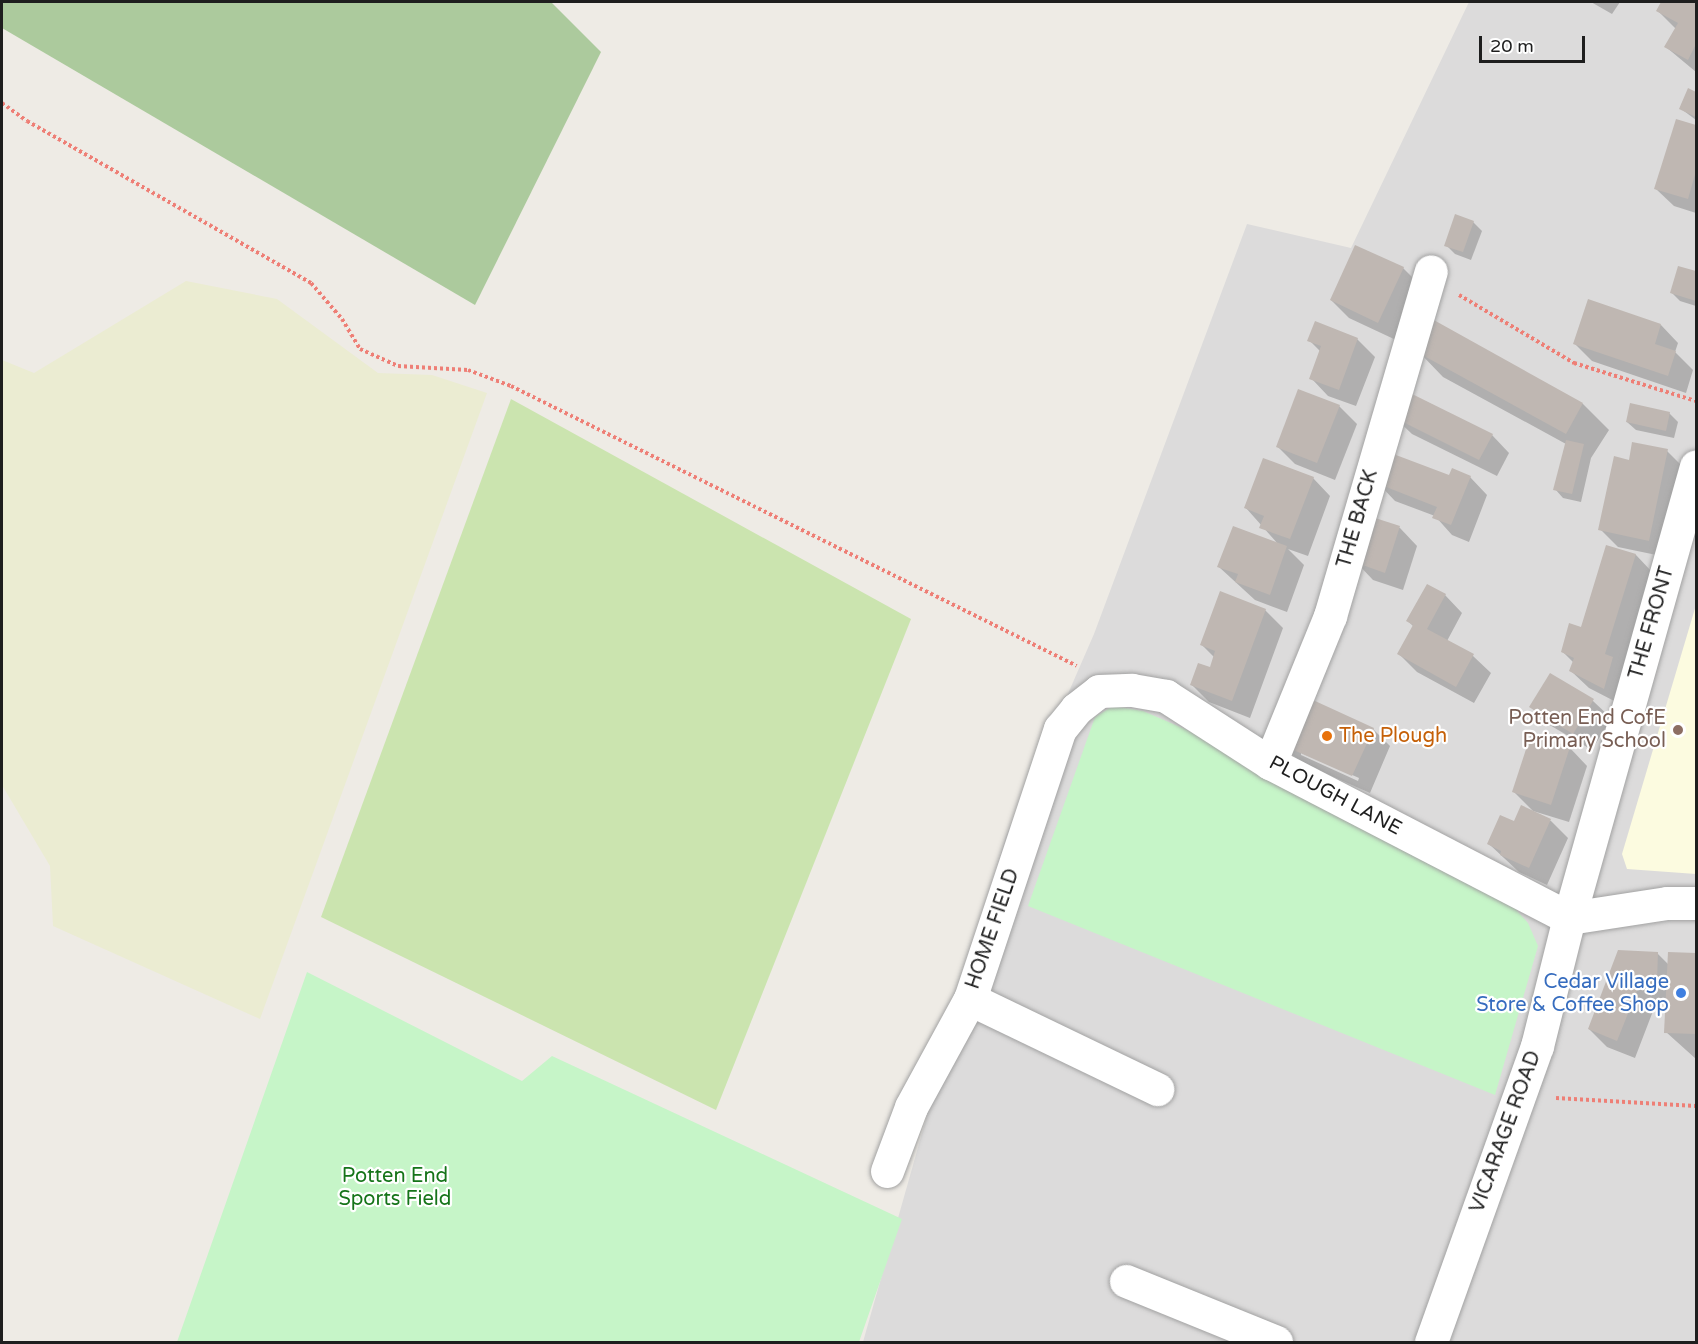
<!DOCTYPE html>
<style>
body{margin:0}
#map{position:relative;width:1698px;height:1344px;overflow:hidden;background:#eeebe5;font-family:"Varela Round",sans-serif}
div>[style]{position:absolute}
.residential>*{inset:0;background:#dcdbdb}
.education>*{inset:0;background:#fcfbe0}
.farmland>*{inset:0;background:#ebecd2}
.grass>*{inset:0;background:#cbe4af}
.forest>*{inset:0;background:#acca9d}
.park>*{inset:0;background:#c6f5c8}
.shadow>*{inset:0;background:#0003}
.building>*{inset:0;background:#bfb7b2}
.path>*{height:4px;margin-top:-2px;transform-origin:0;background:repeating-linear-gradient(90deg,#ee7f76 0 3px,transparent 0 6px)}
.roads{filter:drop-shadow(0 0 2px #a2a2a2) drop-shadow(0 0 2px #a2a2a2)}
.minor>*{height:33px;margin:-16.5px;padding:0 16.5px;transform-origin:16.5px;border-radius:16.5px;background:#fff}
.dots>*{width:16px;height:16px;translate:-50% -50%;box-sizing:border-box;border:3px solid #fff;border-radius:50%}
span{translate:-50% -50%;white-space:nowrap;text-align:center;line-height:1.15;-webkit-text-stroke:4.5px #fff;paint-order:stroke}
.street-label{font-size:20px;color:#1e1e1e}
.education-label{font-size:20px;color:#785e54}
.right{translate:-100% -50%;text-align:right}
.food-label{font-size:20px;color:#c56008}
.left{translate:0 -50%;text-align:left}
.shop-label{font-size:20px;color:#366cbe}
.park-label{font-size:20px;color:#157419}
.frame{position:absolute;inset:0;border:3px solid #1e1e1e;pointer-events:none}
.scale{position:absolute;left:1479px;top:36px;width:106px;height:27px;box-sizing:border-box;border:3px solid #1e1e1e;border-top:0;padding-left:8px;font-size:18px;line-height:21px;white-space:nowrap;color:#1e1e1e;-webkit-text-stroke:4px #fff;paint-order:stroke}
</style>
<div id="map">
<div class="residential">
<i style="clip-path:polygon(1469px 2px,1696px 2px,1696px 1342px,863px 1342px,1006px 836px,1094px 634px,1247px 224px,1351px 248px)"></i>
</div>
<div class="education">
<i style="clip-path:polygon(1696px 605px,1696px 874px,1627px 869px,1622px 854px)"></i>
</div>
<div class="farmland">
<i style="clip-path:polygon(186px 281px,277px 299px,378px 373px,432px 375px,487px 393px,260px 1019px,53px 926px,50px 866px,2px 785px,2px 360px,34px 373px)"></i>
</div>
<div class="grass">
<i style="clip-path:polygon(511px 399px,911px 619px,716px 1110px,321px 917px)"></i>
</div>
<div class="forest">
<i style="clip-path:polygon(2px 2px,551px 2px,601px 52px,475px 305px,2px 28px)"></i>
</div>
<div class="park">
<i style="clip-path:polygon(1113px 706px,1143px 711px,1185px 729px,1510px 903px,1528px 923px,1538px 946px,1495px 1095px,1028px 906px,1095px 717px)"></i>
<i style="clip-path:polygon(307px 972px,522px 1081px,552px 1056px,902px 1219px,859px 1342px,177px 1342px)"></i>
</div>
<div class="shadow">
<i style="clip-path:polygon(1591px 2px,1620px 2px,1612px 14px)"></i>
<i style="clip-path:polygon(1663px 2px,1696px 2px,1696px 72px,1666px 47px,1676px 29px,1658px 11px)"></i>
<i style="clip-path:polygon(1688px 90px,1696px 94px,1696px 120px,1680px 108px)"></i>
<i style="clip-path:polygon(1677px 120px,1696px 126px,1696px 213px,1674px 206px,1656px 189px)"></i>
<i style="clip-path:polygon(1473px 222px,1482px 231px,1471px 260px,1455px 254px,1446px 245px)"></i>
<i style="clip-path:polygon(1403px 268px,1421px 286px,1396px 340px,1349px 318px,1331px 300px)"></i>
<i style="clip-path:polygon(1679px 268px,1696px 273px,1696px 306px,1680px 301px,1671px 292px)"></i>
<i style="clip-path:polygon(1661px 325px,1678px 343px,1675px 352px,1693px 370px,1686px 393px,1592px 361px,1575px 344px)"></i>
<i style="clip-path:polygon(1357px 339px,1375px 357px,1356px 406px,1328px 396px,1311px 378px,1321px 352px,1309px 340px)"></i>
<i style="clip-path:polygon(1417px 350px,1583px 404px,1609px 430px,1591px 458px,1581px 502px,1563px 498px,1555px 489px,1566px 444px,1443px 377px)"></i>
<i style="clip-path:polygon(1339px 406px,1357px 424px,1335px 480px,1295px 464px,1277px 446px)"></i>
<i style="clip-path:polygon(1669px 413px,1678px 422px,1674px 438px,1636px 430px,1627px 422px)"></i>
<i style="clip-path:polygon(1394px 417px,1492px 435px,1509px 453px,1497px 476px,1412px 434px)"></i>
<i style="clip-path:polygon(1667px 451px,1685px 469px,1666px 557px,1618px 547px,1600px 529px,1630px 462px)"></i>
<i style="clip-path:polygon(1470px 477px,1487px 495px,1469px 542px,1452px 535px,1435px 516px,1395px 501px,1378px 483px)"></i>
<i style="clip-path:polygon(1313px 478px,1330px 496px,1308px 556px,1288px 549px,1304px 565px,1287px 612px,1255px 600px,1219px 567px,1278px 544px,1246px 508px)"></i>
<i style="clip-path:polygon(1370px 518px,1400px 528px,1417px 546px,1403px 590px,1373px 580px,1356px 562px)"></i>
<i style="clip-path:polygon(1607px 547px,1636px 555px,1653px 573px,1622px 705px,1589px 688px,1571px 671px,1574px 663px,1563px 652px,1581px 629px)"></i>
<i style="clip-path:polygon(1445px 595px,1462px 613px,1447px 641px,1473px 656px,1491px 673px,1474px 703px,1417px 672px,1399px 654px,1414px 627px,1408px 621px)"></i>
<i style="clip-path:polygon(1265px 610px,1283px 628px,1250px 718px,1209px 702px,1192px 685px,1210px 669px,1215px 658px,1202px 645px)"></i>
<i style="clip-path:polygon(1551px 675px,1593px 701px,1611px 718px,1592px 750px,1548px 724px,1531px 707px)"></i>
<i style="clip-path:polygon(evenodd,1373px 729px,1390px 746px,1370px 793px,1300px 762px,1282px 744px,1373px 729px,1301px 752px,1359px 778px,1358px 781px,1301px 755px,1301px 752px)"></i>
<i style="clip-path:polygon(1532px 736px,1570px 748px,1587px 766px,1569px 822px,1533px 811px,1514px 792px)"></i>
<i style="clip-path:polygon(1522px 807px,1551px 821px,1568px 838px,1547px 885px,1519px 872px,1489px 844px,1515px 823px)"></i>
<i style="clip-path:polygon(1657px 953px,1669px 965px,1670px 953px,1696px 955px,1696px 1059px,1666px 1032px,1668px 999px,1658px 998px,1635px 1058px,1607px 1047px,1589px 1029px)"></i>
</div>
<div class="building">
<i style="clip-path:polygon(1661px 2px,1696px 2px,1696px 44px,1688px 60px,1664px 47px,1678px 23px,1656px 11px)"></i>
<i style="clip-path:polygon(1688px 88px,1696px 92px,1696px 117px,1679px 109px)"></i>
<i style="clip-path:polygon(1676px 119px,1696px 125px,1696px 171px,1688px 199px,1654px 189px)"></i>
<i style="clip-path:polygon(1455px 214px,1474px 221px,1463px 252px,1444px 246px)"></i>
<i style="clip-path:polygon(1355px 245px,1404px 267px,1378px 323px,1330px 300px)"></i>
<i style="clip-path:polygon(1678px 266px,1696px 271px,1696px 301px,1670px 293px)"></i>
<i style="clip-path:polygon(1588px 299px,1661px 324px,1655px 344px,1676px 351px,1668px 376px,1573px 344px)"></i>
<i style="clip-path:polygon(1432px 319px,1583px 403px,1566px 434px,1415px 351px)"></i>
<i style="clip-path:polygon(1315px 321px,1358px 338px,1339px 390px,1309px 379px,1321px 346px,1307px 341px)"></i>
<i style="clip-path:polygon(1298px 389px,1340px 405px,1317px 463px,1276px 447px)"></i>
<i style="clip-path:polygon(1406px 391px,1493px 434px,1479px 460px,1393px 417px)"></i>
<i style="clip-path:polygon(1630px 403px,1670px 412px,1666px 431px,1626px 422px)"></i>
<i style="clip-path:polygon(1566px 440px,1584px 444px,1572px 494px,1553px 490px)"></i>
<i style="clip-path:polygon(1632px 442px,1668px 449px,1649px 541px,1598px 530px,1614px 456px,1629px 460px)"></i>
<i style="clip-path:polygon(1388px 452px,1449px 475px,1452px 468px,1471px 476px,1451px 525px,1432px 518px,1437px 507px,1376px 483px)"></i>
<i style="clip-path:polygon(1263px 458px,1314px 477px,1290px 539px,1259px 528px,1264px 516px,1244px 508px)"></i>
<i style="clip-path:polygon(1369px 516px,1400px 526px,1385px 573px,1354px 562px)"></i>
<i style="clip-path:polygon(1233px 526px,1287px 546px,1270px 595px,1235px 582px,1238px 574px,1217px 567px)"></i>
<i style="clip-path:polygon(1606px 545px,1636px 554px,1605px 654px,1613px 657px,1604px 689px,1569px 671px,1574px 658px,1561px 652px,1569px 623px,1581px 627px)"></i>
<i style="clip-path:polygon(1427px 584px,1446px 594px,1427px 629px,1474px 654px,1456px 687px,1397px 654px,1413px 625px,1406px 621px)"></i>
<i style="clip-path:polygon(1220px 591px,1266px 609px,1232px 701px,1190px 685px,1198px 663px,1210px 667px,1215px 651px,1200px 645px)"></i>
<i style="clip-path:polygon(1550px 673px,1594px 699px,1573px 734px,1529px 707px)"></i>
<i style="clip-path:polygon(1302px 695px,1374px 728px,1352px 776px,1280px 744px)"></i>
<i style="clip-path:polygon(1531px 734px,1570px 747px,1551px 805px,1512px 792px)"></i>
<i style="clip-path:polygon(1521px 805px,1551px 819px,1529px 868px,1500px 855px,1501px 851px,1487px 844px,1500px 815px,1514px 821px)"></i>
<i style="clip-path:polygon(1618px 950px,1658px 952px,1657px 982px,1641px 981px,1617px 1041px,1588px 1029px)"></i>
<i style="clip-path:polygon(1668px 952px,1696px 953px,1696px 1034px,1664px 1033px)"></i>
</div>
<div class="path">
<i style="left:2px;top:103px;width:31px;rotate:36deg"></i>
<i style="left:27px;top:121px;width:327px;rotate:29.7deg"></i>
<i style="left:311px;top:283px;width:48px;rotate:49.3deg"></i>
<i style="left:342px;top:319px;width:35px;rotate:59deg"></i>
<i style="left:360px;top:349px;width:42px;rotate:24.1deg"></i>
<i style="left:398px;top:366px;width:70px;rotate:3.3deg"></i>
<i style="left:468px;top:370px;width:46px;rotate:20.4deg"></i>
<i style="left:511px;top:386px;width:631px;rotate:26.32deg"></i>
<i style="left:1459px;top:295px;width:134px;rotate:30.6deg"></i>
<i style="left:1574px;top:363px;width:128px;rotate:17.3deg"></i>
<i style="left:1556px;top:1098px;width:140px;rotate:3.3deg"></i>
</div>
<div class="roads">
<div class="minor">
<i style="left:1270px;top:763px;width:159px;rotate:-67.8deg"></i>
<i style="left:1330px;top:616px;width:359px;rotate:-73.7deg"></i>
<i style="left:1569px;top:918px;width:99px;rotate:-8.7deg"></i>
<i style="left:1667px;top:903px;width:29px"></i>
<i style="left:970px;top:999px;width:208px;rotate:25.7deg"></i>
<i style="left:887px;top:1171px;width:68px;rotate:-69.4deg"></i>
<i style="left:911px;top:1107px;width:123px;rotate:-61.4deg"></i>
<i style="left:970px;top:999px;width:285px;rotate:-71.6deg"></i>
<i style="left:1060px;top:729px;width:26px;rotate:-51deg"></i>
<i style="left:1076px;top:709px;width:29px;rotate:-38deg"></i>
<i style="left:1099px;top:691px;width:33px;rotate:-2deg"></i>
<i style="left:1132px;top:690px;width:35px;rotate:10deg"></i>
<i style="left:1166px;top:696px;width:124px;rotate:32.8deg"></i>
<i style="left:1270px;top:763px;width:337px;rotate:27.4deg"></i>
<i style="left:1126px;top:1281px;width:162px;rotate:22.1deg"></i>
<i style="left:1431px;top:1342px;width:314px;rotate:-70.3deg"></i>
<i style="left:1537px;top:1046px;width:132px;rotate:-76deg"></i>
<i style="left:1569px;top:918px;width:469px;rotate:-74.3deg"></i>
</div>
</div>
<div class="dots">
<i style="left:1678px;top:730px;background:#8d6e63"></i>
<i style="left:1327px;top:736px;background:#e8710a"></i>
<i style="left:1681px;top:993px;background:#3f7fe0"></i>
</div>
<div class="street-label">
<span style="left:1358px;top:519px;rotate:-74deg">THE BACK</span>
<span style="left:1652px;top:623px;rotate:-74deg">THE FRONT</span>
<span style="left:1335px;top:796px;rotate:28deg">PLOUGH LANE</span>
<span style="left:993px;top:929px;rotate:-71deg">HOME FIELD</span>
<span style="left:1506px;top:1132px;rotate:-70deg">VICARAGE ROAD</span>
</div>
<div class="education-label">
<span class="right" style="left:1666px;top:730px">Potten End CofE<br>Primary School</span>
</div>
<div class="food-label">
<span class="left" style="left:1339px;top:736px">The Plough</span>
</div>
<div class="shop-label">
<span class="right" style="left:1669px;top:994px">Cedar Village<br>Store &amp; Coffee Shop</span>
</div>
<div class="park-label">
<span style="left:395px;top:1188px">Potten End<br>Sports Field</span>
</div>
<div class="frame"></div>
<div class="scale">20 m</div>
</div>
